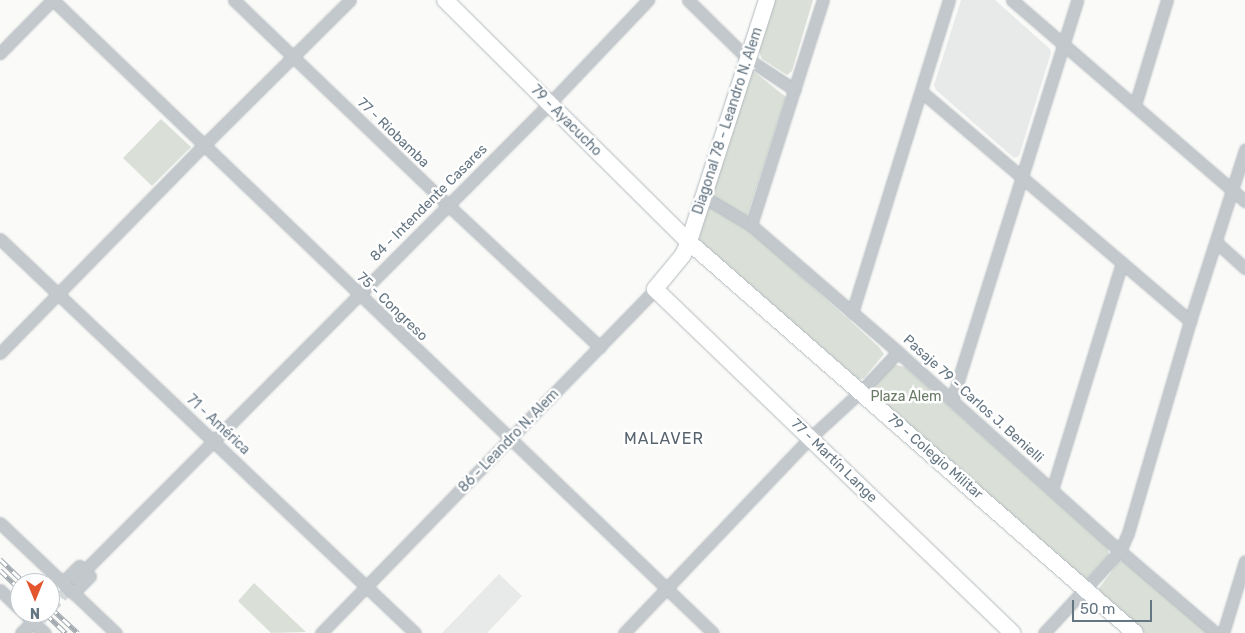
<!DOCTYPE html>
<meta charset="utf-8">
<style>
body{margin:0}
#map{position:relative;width:1245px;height:633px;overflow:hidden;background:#fafaf8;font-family:Rubik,sans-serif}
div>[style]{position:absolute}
.built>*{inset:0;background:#e8e9e9}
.green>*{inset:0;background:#dadfd7}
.street-tunnel>*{height:11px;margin-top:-5.5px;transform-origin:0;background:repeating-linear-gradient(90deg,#d5d9db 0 11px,transparent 0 16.5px)}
.roads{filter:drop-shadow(0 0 1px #b3babf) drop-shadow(0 0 1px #b3babf)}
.street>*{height:11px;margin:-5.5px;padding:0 5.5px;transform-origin:5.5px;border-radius:5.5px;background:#c3c8cc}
.secondary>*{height:16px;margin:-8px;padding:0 8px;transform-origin:8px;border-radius:8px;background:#fff}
.rail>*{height:5px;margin-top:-2.5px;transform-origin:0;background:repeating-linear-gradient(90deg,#fff 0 9px,#a2aab0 0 18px);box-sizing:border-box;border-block:1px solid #a2aab0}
span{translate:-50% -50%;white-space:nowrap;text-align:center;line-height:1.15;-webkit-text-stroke:5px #fff;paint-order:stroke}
.street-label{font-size:14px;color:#657683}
.park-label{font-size:14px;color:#687a64}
.quarter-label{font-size:16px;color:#57646e;letter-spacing:1px}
.north{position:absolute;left:10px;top:573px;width:50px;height:50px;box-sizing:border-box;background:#fff;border:1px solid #c1c8cd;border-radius:50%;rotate:180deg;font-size:14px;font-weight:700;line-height:20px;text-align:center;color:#657683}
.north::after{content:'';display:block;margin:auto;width:18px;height:22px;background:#e4572e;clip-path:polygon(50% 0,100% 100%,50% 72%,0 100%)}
.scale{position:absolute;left:1072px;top:600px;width:80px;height:22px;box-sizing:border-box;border:2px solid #657683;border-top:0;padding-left:6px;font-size:15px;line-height:18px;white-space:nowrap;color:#657683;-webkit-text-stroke:4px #fff;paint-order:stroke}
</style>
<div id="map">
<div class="built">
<i style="clip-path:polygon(961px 0,995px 0,1050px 49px,1051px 53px,1019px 156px,1014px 158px,936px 90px,934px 85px)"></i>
<i style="clip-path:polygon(499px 574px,522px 596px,487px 633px,442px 633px)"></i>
</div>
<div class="green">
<i style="clip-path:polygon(773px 0,813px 0,792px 71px,787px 75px,762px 59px,758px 49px)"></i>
<i style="clip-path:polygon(752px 70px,786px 97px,747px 216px,711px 196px)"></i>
<i style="clip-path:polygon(161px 119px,191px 147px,152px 186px,123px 158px)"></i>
<i style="clip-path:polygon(706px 207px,711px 207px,753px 233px,879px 347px,884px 354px,864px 378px,857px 381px,698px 243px,696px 237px)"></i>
<i style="clip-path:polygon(892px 364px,905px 367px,1108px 548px,1109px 555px,1087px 578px,1082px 581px,871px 392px,873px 385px)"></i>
<i style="clip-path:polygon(1123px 561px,1211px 633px,1142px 633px,1096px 592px,1119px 562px)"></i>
<i style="clip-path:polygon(254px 583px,306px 632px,271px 633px,238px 601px)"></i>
</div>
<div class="street-tunnel">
<i style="left:50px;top:609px;width:36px;rotate:-48deg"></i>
<i style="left:30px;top:632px;width:25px;rotate:-50deg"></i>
</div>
<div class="roads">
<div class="street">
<i style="left:53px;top:0;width:914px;rotate:43.8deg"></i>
<i style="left:234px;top:0;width:296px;rotate:43.8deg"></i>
<i style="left:448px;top:205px;width:208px;rotate:43.1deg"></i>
<i style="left:688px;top:0;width:84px;rotate:44.5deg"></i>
<i style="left:748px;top:59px;width:56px;rotate:33.4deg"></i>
<i style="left:1012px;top:0;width:308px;rotate:40.8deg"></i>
<i style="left:0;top:53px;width:74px;rotate:-45.5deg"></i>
<i style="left:922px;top:92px;width:353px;rotate:40.5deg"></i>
<i style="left:1135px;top:105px;width:110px;rotate:-73.1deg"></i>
<i style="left:704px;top:197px;width:55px;rotate:30.8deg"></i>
<i style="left:751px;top:225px;width:194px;rotate:40.8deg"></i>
<i style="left:898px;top:352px;width:298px;rotate:41.9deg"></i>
<i style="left:1120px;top:551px;width:126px;rotate:40.5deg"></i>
<i style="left:751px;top:225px;width:236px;rotate:-72.3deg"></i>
<i style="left:0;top:239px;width:572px;rotate:43.51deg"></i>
<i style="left:1216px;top:242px;width:39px;rotate:42deg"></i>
<i style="left:852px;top:313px;width:328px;rotate:-72.8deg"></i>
<i style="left:0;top:353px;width:290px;rotate:-45.6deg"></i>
<i style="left:203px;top:146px;width:207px;rotate:-44.8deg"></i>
<i style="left:952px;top:400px;width:419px;rotate:-72.6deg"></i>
<i style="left:1052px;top:490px;width:238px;rotate:-72.9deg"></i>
<i style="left:0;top:523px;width:160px;rotate:43.5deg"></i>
<i style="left:76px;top:579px;width:670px;rotate:-45.12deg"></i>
<i style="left:549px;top:104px;width:144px;rotate:-46.4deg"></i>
<i style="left:63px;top:582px;width:23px;rotate:-45deg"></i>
<i style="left:0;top:590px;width:28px;rotate:44deg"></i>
<i style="left:73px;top:593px;width:24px;rotate:-45deg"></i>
<i style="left:24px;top:613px;width:29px;rotate:44deg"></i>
<i style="left:21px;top:633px;width:17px;rotate:-45deg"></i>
<i style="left:321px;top:633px;width:479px;rotate:-45.8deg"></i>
<i style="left:624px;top:633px;width:269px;rotate:-46.4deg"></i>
<i style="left:810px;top:438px;width:68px;rotate:-42.6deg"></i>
<i style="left:860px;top:392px;width:55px;rotate:-46.5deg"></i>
<i style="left:1044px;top:633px;width:112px;rotate:-47.2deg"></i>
<i style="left:1120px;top:551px;width:20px;rotate:-66deg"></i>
<i style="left:1128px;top:533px;width:221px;rotate:-73.7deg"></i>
<i style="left:1190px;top:321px;width:180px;rotate:-72.2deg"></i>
<i style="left:1223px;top:633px;width:75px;rotate:-73deg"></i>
</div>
<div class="secondary">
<i style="left:445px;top:0;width:344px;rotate:44.8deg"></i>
<i style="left:689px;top:242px;width:593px;rotate:41.24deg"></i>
<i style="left:767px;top:0;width:254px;rotate:107.9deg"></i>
<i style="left:689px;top:242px;width:14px;rotate:115deg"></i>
<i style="left:683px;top:255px;width:44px;rotate:129.5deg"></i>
<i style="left:655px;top:289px;width:496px;rotate:43.9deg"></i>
</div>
</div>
<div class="rail">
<i style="left:0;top:559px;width:35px;rotate:44deg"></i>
<i style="left:0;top:570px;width:28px;rotate:44deg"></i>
<i style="left:50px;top:607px;width:38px;rotate:43deg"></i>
<i style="left:45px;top:613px;width:29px;rotate:44deg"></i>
</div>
<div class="street-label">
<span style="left:566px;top:121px;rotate:45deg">79 - Ayacucho</span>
<span style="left:728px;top:121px;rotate:-72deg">Diagonal 78 - Leandro N. Alem</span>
<span style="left:393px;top:133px;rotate:44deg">77 - Riobamba</span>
<span style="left:429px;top:203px;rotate:-45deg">84 - Intendente Casares</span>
<span style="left:392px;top:307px;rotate:44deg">75 - Congreso</span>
<span style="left:973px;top:399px;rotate:42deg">Pasaje 79 - Carlos J. Benielli</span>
<span style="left:218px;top:425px;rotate:43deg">71 - América</span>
<span style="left:509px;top:441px;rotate:-46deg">86 - Leandro N. Alem</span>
<span style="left:935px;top:457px;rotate:41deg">79 - Colegio Militar</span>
<span style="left:834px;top:461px;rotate:44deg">77 - Martín Lange</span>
</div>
<div class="park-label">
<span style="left:906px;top:397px">Plaza Alem</span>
</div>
<div class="quarter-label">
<span style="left:664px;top:439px">MALAVER</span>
</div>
<div class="north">N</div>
<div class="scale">50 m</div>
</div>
